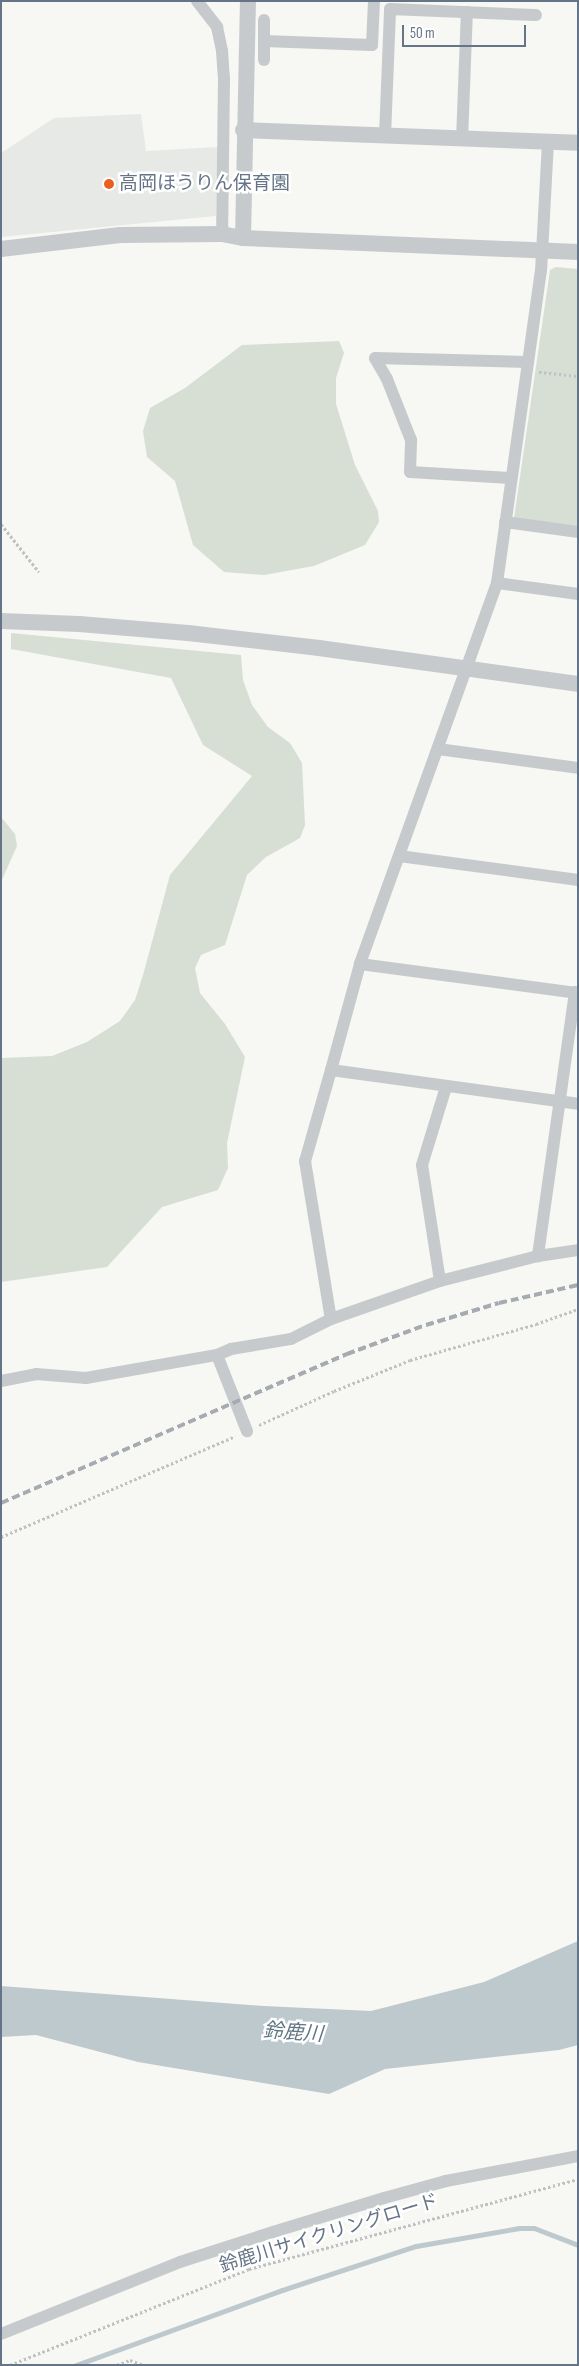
<!DOCTYPE html>
<meta charset="utf-8">
<style>
body{margin:0}
#map{position:relative;width:579px;height:2366px;overflow:hidden;background:#f7f7f3;font-family:"Sofia Sans Condensed","Noto Sans JP",sans-serif}
div>[style]{position:absolute}
.built>*{inset:0;background:#e7e9e7}
.green>*{inset:0;background:#d7dfd4}
.water>*{inset:0;background:#bec9cd}
.stream>*{height:5px;margin:-2.5px;padding:0 2.5px;transform-origin:2.5px;border-radius:2.5px;background:#bec9cd}
.path>*{height:3px;margin-top:-1.5px;transform-origin:0;background:repeating-linear-gradient(90deg,#c0c1c4 0 2.5px,transparent 0 5px)}
.minor>*{height:12px;margin:-6px;padding:0 6px;transform-origin:6px;border-radius:6px;background:#c7cacd}
.tertiary>*{height:16px;margin:-8px;padding:0 8px;transform-origin:8px;border-radius:8px;background:#c7cacd}
.rail>*{height:4px;margin-top:-2px;transform-origin:0;background:repeating-linear-gradient(90deg,#a6abb2 0 8px,transparent 0 12px)}
.dots>*{width:14px;height:14px;translate:-50% -50%;box-sizing:border-box;border:2px solid #fff;border-radius:50%}
span{translate:-50% -50%;white-space:nowrap;text-align:center;line-height:1.15;-webkit-text-stroke:5px #fff;paint-order:stroke}
.poi-label{font-size:19px;color:#657486}
.left{translate:0 -50%;text-align:left}
.street-label{font-size:19px;color:#657486}
.water-label{font-size:20px;color:#607682;font-style:italic}
.frame{position:absolute;inset:0;border:2px solid #657486;pointer-events:none}
.scale{position:absolute;left:402px;top:25px;width:124px;height:22px;box-sizing:border-box;border:2px solid #657486;border-top:0;padding-left:6px;font-size:15px;line-height:18px;white-space:nowrap;color:#657486;-webkit-text-stroke:4px #fff;paint-order:stroke}
</style>
<div id="map">
<div class="built">
<i style="clip-path:polygon(141px 114px,146px 151px,218px 147px,216px 216px,1px 237px,1px 153px,54px 118px)"></i>
</div>
<div class="green">
<i style="clip-path:polygon(556px 267px,578px 269px,578px 526px,514px 518px,550px 270px)"></i>
<i style="clip-path:polygon(339px 341px,344px 353px,336px 378px,336px 404px,355px 465px,378px 511px,379px 522px,365px 545px,314px 566px,264px 575px,224px 572px,193px 545px,175px 481px,147px 457px,143px 431px,150px 408px,185px 388px,242px 345px)"></i>
<i style="clip-path:polygon(11px 633px,241px 655px,243px 680px,252px 705px,268px 727px,290px 743px,302px 763px,305px 825px,300px 838px,266px 857px,247px 875px,225px 945px,201px 955px,195px 968px,200px 993px,225px 1024px,245px 1057px,227px 1143px,228px 1168px,218px 1190px,162px 1207px,107px 1267px,1px 1282px,1px 1058px,52px 1056px,87px 1042px,120px 1021px,135px 1000px,143px 975px,170px 875px,252px 776px,203px 745px,171px 678px,11px 649px)"></i>
<i style="clip-path:polygon(1px 817px,15px 834px,17px 846px,1px 882px)"></i>
</div>
<div class="water">
<i style="clip-path:polygon(578px 1941px,578px 2045px,559px 2050px,385px 2069px,329px 2094px,138px 2062px,36px 2035px,1px 2037px,1px 1986px,264px 2006px,371px 2011px,484px 1982px)"></i>
</div>
<div class="stream">
<i style="left:76px;top:2365px;width:219px;rotate:-20deg"></i>
<i style="left:282px;top:2290px;width:141px;rotate:-18.2deg"></i>
<i style="left:416px;top:2246px;width:105px;rotate:-9.9deg"></i>
<i style="left:519px;top:2228px;width:15px"></i>
<i style="left:534px;top:2228px;width:47px;rotate:21.1deg"></i>
</div>
<div class="path">
<i style="left:539px;top:372px;width:39px;rotate:6deg"></i>
<i style="left:1px;top:524px;width:61px;rotate:51.6deg"></i>
<i style="left:259px;top:1425px;width:82px;rotate:-24.4deg"></i>
<i style="left:334px;top:1391px;width:82px;rotate:-22.2deg"></i>
<i style="left:410px;top:1360px;width:131px;rotate:-15.9deg"></i>
<i style="left:536px;top:1324px;width:45px;rotate:-19.7deg"></i>
<i style="left:1px;top:1537px;width:255px;rotate:-23.3deg"></i>
<i style="left:10px;top:2365px;width:258px;rotate:-21.9deg"></i>
<i style="left:249px;top:2269px;width:341px;rotate:-15.3deg"></i>
<i style="left:117px;top:2365px;width:14px;rotate:-21deg"></i>
<i style="left:130px;top:2360px;width:15px;rotate:20deg"></i>
</div>
<div class="minor">
<i style="left:197px;top:1px;width:33px;rotate:52deg"></i>
<i style="left:217px;top:27px;width:25px;rotate:78deg"></i>
<i style="left:222px;top:51px;width:28px;rotate:86deg"></i>
<i style="left:224px;top:79px;width:155px;rotate:90.7deg"></i>
<i style="left:264px;top:41px;width:108px;rotate:2.1deg"></i>
<i style="left:372px;top:45px;width:44px;rotate:-87.4deg"></i>
<i style="left:264px;top:60px;width:40px;rotate:-90deg"></i>
<i style="left:385px;top:136px;width:127px;rotate:-87.7deg"></i>
<i style="left:390px;top:9px;width:146px;rotate:2.4deg"></i>
<i style="left:462px;top:140px;width:128px;rotate:-87.8deg"></i>
<i style="left:548px;top:142px;width:128px;rotate:93.1deg"></i>
<i style="left:541px;top:270px;width:316px;rotate:98deg"></i>
<i style="left:497px;top:583px;width:405px;rotate:109.8deg"></i>
<i style="left:360px;top:964px;width:110px;rotate:105.3deg"></i>
<i style="left:331px;top:1070px;width:249px;rotate:7.8deg"></i>
<i style="left:510px;top:478px;width:100px;rotate:-176.6deg"></i>
<i style="left:410px;top:472px;width:32px;rotate:-88deg"></i>
<i style="left:411px;top:440px;width:66px;rotate:-111.5deg"></i>
<i style="left:387px;top:379px;width:24px;rotate:-120deg"></i>
<i style="left:375px;top:358px;width:153px;rotate:1.5deg"></i>
<i style="left:505px;top:522px;width:74px;rotate:7.8deg"></i>
<i style="left:497px;top:583px;width:82px;rotate:7.7deg"></i>
<i style="left:438px;top:749px;width:141px;rotate:7.7deg"></i>
<i style="left:399px;top:856px;width:181px;rotate:7.6deg"></i>
<i style="left:360px;top:964px;width:220px;rotate:7.6deg"></i>
<i style="left:575px;top:992px;width:267px;rotate:98deg"></i>
<i style="left:538px;top:1256px;width:40px;rotate:-8.5deg"></i>
<i style="left:331px;top:1070px;width:95px;rotate:105.9deg"></i>
<i style="left:305px;top:1161px;width:160px;rotate:80.7deg"></i>
<i style="left:331px;top:1319px;width:115px;rotate:-19.2deg"></i>
<i style="left:440px;top:1281px;width:101px;rotate:-14.3deg"></i>
<i style="left:440px;top:1281px;width:117px;rotate:-98.8deg"></i>
<i style="left:422px;top:1165px;width:82px;rotate:-72.9deg"></i>
<i style="left:217px;top:1355px;width:82px;rotate:68.5deg"></i>
<i style="left:1px;top:1381px;width:36px;rotate:-11deg"></i>
<i style="left:36px;top:1374px;width:50px;rotate:4.6deg"></i>
<i style="left:86px;top:1378px;width:133px;rotate:-10deg"></i>
<i style="left:217px;top:1355px;width:15px;rotate:-23deg"></i>
<i style="left:231px;top:1349px;width:61px;rotate:-9.5deg"></i>
<i style="left:291px;top:1339px;width:45px;rotate:-26.6deg"></i>
<i style="left:1px;top:2334px;width:193px;rotate:-21.9deg"></i>
<i style="left:180px;top:2262px;width:98px;rotate:-17.9deg"></i>
<i style="left:273px;top:2232px;width:116px;rotate:-17deg"></i>
<i style="left:384px;top:2198px;width:64px;rotate:-15.3deg"></i>
<i style="left:446px;top:2181px;width:134px;rotate:-10.7deg"></i>
</div>
<div class="tertiary">
<i style="left:243px;top:130px;width:335px;rotate:2.2deg"></i>
<i style="left:243px;top:238px;width:237px;rotate:-88.8deg"></i>
<i style="left:1px;top:249px;width:120px;rotate:-6.7deg"></i>
<i style="left:120px;top:235px;width:102px;rotate:-0.6deg"></i>
<i style="left:222px;top:234px;width:21px;rotate:11deg"></i>
<i style="left:243px;top:238px;width:335px;rotate:2.4deg"></i>
<i style="left:1px;top:621px;width:78px;rotate:2.2deg"></i>
<i style="left:79px;top:624px;width:109px;rotate:4.7deg"></i>
<i style="left:188px;top:633px;width:132px;rotate:6.5deg"></i>
<i style="left:319px;top:648px;width:261px;rotate:7.9deg"></i>
</div>
<div class="rail">
<i style="left:1px;top:1503px;width:377px;rotate:-23.3deg"></i>
<i style="left:347px;top:1354px;width:84px;rotate:-20.2deg"></i>
<i style="left:426px;top:1325px;width:76px;rotate:-16.8deg"></i>
<i style="left:499px;top:1303px;width:81px;rotate:-12.8deg"></i>
</div>
<div class="dots">
<i style="left:109px;top:184px;background:#ea5f20"></i>
</div>
<div class="poi-label">
<span class="left" style="left:119px;top:184px">高岡ほうりん保育園</span>
</div>
<div class="street-label">
<span style="left:329px;top:2234px;rotate:-17deg">鈴鹿川サイクリングロード</span>
</div>
<div class="water-label">
<span style="left:293px;top:2033px;rotate:4deg">鈴鹿川</span>
</div>
<div class="frame"></div>
<div class="scale">50 m</div>
</div>
